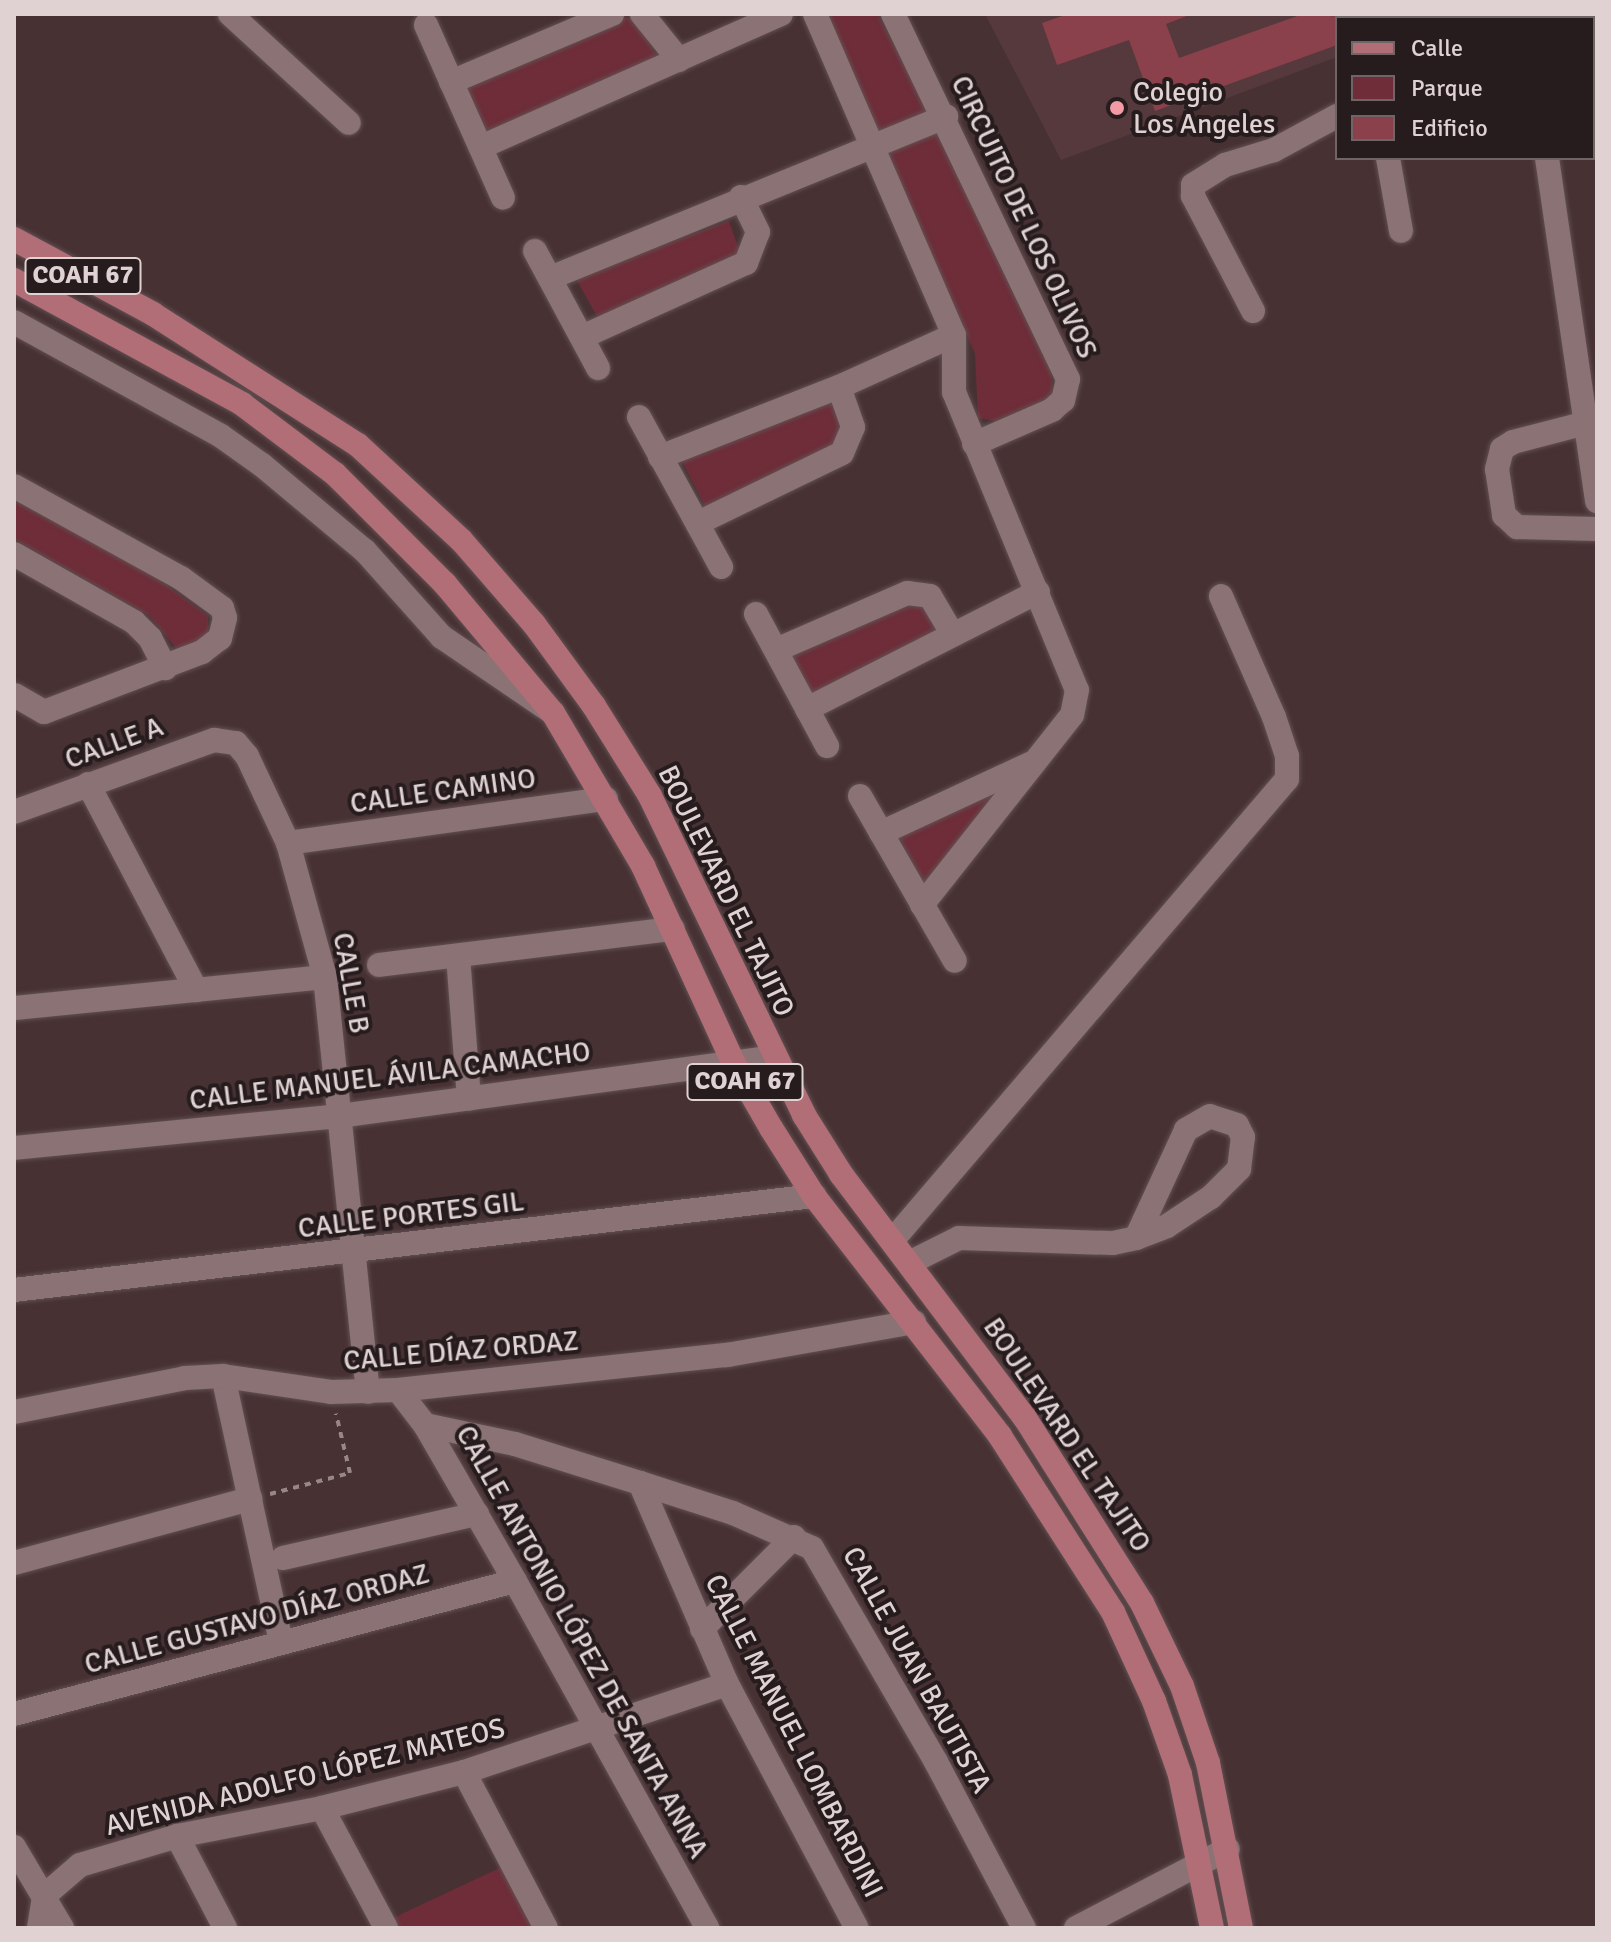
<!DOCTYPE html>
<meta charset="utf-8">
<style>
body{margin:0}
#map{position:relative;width:1611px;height:1942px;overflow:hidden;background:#473133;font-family:Signika,sans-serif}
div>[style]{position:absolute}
.built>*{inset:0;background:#56393c}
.green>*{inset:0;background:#6e2d38}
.building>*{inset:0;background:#8a414c}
.path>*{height:4px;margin-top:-2px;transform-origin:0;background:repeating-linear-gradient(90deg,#988788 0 6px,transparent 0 12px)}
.roads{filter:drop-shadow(0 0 2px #625052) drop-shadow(0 0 2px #625052)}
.minor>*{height:24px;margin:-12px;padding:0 12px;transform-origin:12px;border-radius:12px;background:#8b7274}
.major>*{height:24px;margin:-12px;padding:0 12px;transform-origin:12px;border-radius:12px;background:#b16e77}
.dots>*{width:22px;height:22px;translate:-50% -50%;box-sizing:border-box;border:4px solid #261c1d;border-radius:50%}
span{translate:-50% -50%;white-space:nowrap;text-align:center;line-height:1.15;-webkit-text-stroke:8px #261c1d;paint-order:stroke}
.shield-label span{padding:2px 6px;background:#261c1d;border:2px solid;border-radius:6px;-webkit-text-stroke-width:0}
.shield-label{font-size:26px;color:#e0d2d3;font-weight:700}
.poi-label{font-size:28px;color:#e0d2d3}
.left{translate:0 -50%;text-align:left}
.street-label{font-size:28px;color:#e0d2d3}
.frame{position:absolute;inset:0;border:16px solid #e0d2d3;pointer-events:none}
.legend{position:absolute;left:1335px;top:16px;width:260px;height:144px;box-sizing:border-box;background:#261c1d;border:2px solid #706566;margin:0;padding:10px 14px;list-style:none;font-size:24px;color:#e0d2d3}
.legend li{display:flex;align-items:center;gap:16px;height:40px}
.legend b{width:40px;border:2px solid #706566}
</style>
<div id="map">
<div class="built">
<i style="clip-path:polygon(985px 14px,1452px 14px,1337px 18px,1337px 57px,1061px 160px)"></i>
</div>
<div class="green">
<i style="clip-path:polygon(827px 14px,877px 14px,941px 134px,1051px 373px,1053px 392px,1047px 399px,995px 421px,978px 418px,975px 354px)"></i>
<i style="clip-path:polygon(620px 18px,636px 18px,659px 61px,487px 142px,463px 85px)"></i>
<i style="clip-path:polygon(729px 221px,740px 252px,598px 318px,575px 277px)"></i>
<i style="clip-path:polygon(836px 394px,842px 441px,708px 512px,680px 457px)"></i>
<i style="clip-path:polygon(14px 495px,165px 584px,208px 616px,208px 632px,201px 643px,176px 648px,150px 616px,14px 539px)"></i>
<i style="clip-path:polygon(907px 601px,922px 603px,936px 632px,809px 699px,784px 654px)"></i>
<i style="clip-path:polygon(1017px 775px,929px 891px,896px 832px)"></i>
<i style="clip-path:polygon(508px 1864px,538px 1928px,398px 1928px,393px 1918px)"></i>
</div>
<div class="building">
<i style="clip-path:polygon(1068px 14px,1192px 14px,1166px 24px,1179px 58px,1303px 14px,1356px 18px,1337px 18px,1337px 45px,1155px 111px,1129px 40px,1057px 65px,1042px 23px)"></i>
</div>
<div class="path">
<i style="left:270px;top:1494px;width:83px;rotate:-14.7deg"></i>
<i style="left:350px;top:1473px;width:61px;rotate:-103.3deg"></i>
</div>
<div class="roads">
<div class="minor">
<i style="left:230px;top:14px;width:161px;rotate:42.5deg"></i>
<i style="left:642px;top:14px;width:59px;rotate:51.2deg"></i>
<i style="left:815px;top:14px;width:350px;rotate:66.6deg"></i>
<i style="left:954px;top:335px;width:57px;rotate:90deg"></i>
<i style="left:954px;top:392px;width:322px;rotate:67.6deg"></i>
<i style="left:1077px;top:690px;width:25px;rotate:101deg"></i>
<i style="left:1072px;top:715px;width:242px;rotate:128.3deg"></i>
<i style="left:893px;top:14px;width:405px;rotate:64.4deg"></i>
<i style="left:1068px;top:379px;width:22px;rotate:103deg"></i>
<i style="left:1063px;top:400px;width:15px;rotate:138deg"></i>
<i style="left:1052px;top:410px;width:85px;rotate:156.4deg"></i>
<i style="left:1446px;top:18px;width:11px;rotate:-22deg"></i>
<i style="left:1512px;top:18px;width:14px;rotate:-17deg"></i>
<i style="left:426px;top:25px;width:189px;rotate:66deg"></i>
<i style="left:451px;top:82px;width:175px;rotate:-22.9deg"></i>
<i style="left:481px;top:147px;width:328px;rotate:-23.9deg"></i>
<i style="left:1388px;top:158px;width:74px;rotate:79.9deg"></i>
<i style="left:1547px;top:158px;width:347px;rotate:81.7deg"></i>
<i style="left:535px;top:251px;width:133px;rotate:61.7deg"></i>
<i style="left:550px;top:278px;width:428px;rotate:-22.2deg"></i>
<i style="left:1253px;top:311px;width:130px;rotate:-117.6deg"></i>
<i style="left:1193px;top:196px;width:11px;rotate:-90deg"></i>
<i style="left:1193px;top:185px;width:38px;rotate:-32deg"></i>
<i style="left:1225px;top:165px;width:51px;rotate:-17deg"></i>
<i style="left:1274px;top:150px;width:72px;rotate:-28.4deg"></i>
<i style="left:14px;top:322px;width:236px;rotate:28.8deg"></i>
<i style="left:221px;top:436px;width:50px;rotate:35.3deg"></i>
<i style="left:262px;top:465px;width:134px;rotate:39.9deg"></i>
<i style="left:365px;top:551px;width:115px;rotate:48.2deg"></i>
<i style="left:442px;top:637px;width:130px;rotate:34.3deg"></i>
<i style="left:582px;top:337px;width:180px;rotate:-24.3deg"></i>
<i style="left:746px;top:263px;width:33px;rotate:-69deg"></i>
<i style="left:758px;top:232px;width:39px;rotate:-116deg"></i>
<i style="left:639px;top:417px;width:171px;rotate:61.3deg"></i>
<i style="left:1586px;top:423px;width:75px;rotate:165.4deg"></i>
<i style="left:1513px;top:442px;width:13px;rotate:148deg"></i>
<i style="left:1502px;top:449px;width:21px;rotate:104deg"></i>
<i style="left:1497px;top:469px;width:47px;rotate:81.3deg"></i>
<i style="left:1504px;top:515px;width:18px;rotate:43deg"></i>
<i style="left:1517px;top:527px;width:80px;rotate:1.4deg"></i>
<i style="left:660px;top:457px;width:192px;rotate:-21.4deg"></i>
<i style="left:839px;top:387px;width:126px;rotate:-24.3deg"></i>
<i style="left:14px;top:486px;width:191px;rotate:28.9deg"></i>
<i style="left:181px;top:578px;width:51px;rotate:36.2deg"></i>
<i style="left:222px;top:608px;width:10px;rotate:73deg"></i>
<i style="left:225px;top:618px;width:21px;rotate:104deg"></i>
<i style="left:220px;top:638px;width:23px;rotate:142deg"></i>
<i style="left:202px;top:652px;width:169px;rotate:159.2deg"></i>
<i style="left:44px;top:712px;width:34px;rotate:-150deg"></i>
<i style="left:698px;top:523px;width:160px;rotate:-25.9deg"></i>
<i style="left:842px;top:453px;width:28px;rotate:-67deg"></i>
<i style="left:853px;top:427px;width:42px;rotate:-109.3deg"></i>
<i style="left:14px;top:554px;width:138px;rotate:29.5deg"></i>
<i style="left:134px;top:622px;width:23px;rotate:45deg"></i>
<i style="left:150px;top:638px;width:34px;rotate:63deg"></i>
<i style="left:756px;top:614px;width:150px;rotate:61.7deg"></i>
<i style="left:776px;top:650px;width:143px;rotate:-23.5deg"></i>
<i style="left:907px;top:593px;width:23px;rotate:7deg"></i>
<i style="left:930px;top:596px;width:45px;rotate:59.5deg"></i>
<i style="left:807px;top:709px;width:259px;rotate:-26.9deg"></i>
<i style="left:88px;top:784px;width:233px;rotate:62.3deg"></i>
<i style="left:860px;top:796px;width:190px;rotate:60.1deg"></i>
<i style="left:14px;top:812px;width:213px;rotate:-19.8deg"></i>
<i style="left:214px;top:740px;width:22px;rotate:8deg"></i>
<i style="left:236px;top:743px;width:17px;rotate:50deg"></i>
<i style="left:247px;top:756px;width:96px;rotate:64.8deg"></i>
<i style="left:288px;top:843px;width:139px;rotate:74.6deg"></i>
<i style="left:325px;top:977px;width:417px;rotate:84.1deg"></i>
<i style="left:881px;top:833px;width:166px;rotate:-24.9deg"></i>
<i style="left:288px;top:843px;width:321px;rotate:-7.9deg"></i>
<i style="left:458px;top:956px;width:143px;rotate:85.6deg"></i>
<i style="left:379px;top:965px;width:296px;rotate:-7deg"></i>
<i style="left:14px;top:1008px;width:313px;rotate:-5.7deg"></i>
<i style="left:14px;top:1148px;width:327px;rotate:-5.6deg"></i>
<i style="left:339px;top:1116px;width:438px;rotate:-7.7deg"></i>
<i style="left:892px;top:1241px;width:608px;rotate:-49.47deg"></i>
<i style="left:1287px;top:779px;width:23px;rotate:-90deg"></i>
<i style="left:1287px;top:756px;width:41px;rotate:-108.4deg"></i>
<i style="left:1274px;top:717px;width:132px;rotate:-113.7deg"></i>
<i style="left:909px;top:1263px;width:56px;rotate:-26.6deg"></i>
<i style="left:959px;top:1238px;width:154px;rotate:1.9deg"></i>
<i style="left:1113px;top:1243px;width:24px;rotate:-12deg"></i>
<i style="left:1136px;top:1238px;width:33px;rotate:-21deg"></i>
<i style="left:1167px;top:1226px;width:53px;rotate:-33.4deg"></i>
<i style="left:1211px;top:1197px;width:40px;rotate:-45deg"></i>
<i style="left:1239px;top:1169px;width:32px;rotate:-83deg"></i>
<i style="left:1243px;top:1137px;width:13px;rotate:-117deg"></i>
<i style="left:1237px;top:1125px;width:28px;rotate:-162deg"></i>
<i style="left:1210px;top:1116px;width:28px;rotate:150deg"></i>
<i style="left:1186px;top:1130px;width:119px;rotate:114.8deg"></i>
<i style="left:14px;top:1290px;width:806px;rotate:-6.7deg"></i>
<i style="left:223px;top:1376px;width:273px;rotate:77.7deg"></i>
<i style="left:398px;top:1390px;width:44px;rotate:52.4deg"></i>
<i style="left:425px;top:1425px;width:180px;rotate:60deg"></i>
<i style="left:515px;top:1581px;width:397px;rotate:61deg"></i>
<i style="left:14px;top:1412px;width:174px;rotate:-11.2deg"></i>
<i style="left:185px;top:1378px;width:38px;rotate:-3deg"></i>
<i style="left:223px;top:1376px;width:109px;rotate:8.4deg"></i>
<i style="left:331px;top:1392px;width:67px;rotate:-1.7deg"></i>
<i style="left:398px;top:1390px;width:331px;rotate:-6.1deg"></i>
<i style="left:727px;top:1355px;width:190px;rotate:-10deg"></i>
<i style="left:425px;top:1425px;width:92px;rotate:11.9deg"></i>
<i style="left:515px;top:1444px;width:131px;rotate:17.3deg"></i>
<i style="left:640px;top:1483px;width:98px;rotate:17.9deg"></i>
<i style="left:733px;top:1513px;width:86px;rotate:23.9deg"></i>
<i style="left:812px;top:1548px;width:247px;rotate:59.9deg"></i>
<i style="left:936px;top:1762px;width:188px;rotate:62.1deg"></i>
<i style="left:640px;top:1483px;width:219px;rotate:66.6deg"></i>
<i style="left:727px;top:1684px;width:276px;rotate:62deg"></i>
<i style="left:283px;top:1558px;width:199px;rotate:-12.8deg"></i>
<i style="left:14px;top:1563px;width:245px;rotate:-15.2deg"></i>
<i style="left:702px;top:1629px;width:130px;rotate:-45deg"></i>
<i style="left:14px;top:1714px;width:518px;rotate:-14.87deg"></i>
<i style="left:464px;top:1772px;width:176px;rotate:62.3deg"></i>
<i style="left:322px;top:1808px;width:136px;rotate:61.9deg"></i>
<i style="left:177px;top:1836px;width:104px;rotate:62.4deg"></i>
<i style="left:14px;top:1847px;width:94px;rotate:59.3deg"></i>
<i style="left:39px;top:1928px;width:32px;rotate:-81deg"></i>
<i style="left:44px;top:1896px;width:48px;rotate:-40.7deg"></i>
<i style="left:80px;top:1865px;width:101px;rotate:-16.6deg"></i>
<i style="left:177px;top:1836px;width:148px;rotate:-10.9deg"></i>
<i style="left:322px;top:1808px;width:146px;rotate:-14.2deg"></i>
<i style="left:464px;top:1772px;width:277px;rotate:-18.5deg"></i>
<i style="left:1076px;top:1928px;width:171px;rotate:-27.5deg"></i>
</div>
<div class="major">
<i style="left:14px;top:239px;width:158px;rotate:28.3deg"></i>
<i style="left:153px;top:314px;width:243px;rotate:32.6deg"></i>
<i style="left:358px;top:445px;width:140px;rotate:42.7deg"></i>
<i style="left:461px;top:540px;width:111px;rotate:49deg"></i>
<i style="left:534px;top:624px;width:102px;rotate:53.8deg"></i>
<i style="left:594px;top:706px;width:106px;rotate:58.1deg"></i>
<i style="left:650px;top:796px;width:354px;rotate:64.2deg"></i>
<i style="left:804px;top:1115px;width:70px;rotate:57.9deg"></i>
<i style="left:841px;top:1174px;width:306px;rotate:53deg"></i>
<i style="left:1025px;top:1418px;width:219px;rotate:57.7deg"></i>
<i style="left:1142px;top:1603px;width:92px;rotate:64.3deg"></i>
<i style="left:1182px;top:1686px;width:81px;rotate:71.3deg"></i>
<i style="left:1208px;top:1763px;width:168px;rotate:78.7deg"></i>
<i style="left:14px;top:280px;width:260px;rotate:28.5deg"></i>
<i style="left:242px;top:404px;width:116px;rotate:37deg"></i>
<i style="left:335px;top:474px;width:156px;rotate:45deg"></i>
<i style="left:445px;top:584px;width:168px;rotate:50.1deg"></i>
<i style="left:553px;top:713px;width:178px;rotate:59.5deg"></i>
<i style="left:643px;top:866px;width:216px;rotate:65.3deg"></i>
<i style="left:733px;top:1062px;width:76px;rotate:60.1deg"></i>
<i style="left:771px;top:1128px;width:80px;rotate:57.7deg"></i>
<i style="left:814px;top:1196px;width:304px;rotate:52.2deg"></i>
<i style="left:1000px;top:1436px;width:209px;rotate:57.3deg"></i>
<i style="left:1113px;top:1612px;width:98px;rotate:65.3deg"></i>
<i style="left:1154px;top:1701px;width:78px;rotate:70.6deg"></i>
<i style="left:1180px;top:1775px;width:156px;rotate:78.2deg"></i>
</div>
</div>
<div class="dots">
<i style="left:1117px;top:108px;background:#f49aa5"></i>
</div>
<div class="shield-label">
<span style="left:83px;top:276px">COAH 67</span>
<span style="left:745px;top:1082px">COAH 67</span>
</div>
<div class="poi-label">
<span class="left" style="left:1133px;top:108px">Colegio<br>Los Angeles</span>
</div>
<div class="street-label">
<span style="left:1024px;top:217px;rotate:65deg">CIRCUITO DE LOS OLIVOS</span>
<span style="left:114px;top:743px;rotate:-20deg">CALLE A</span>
<span style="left:443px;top:791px;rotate:-8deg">CALLE CAMINO</span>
<span style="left:726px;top:891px;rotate:64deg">BOULEVARD EL TAJITO</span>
<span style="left:351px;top:983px;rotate:80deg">CALLE B</span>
<span style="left:390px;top:1076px;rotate:-7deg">CALLE MANUEL ÁVILA CAMACHO</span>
<span style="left:411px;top:1215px;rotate:-7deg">CALLE PORTES GIL</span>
<span style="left:461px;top:1351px;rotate:-5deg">CALLE DÍAZ ORDAZ</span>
<span style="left:1067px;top:1435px;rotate:56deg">BOULEVARD EL TAJITO</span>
<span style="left:257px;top:1619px;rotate:-15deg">CALLE GUSTAVO DÍAZ ORDAZ</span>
<span style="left:582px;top:1642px;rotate:61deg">CALLE ANTONIO LÓPEZ DE SANTA ANNA</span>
<span style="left:917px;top:1670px;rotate:61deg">CALLE JUAN BAUTISTA</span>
<span style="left:794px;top:1736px;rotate:63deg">CALLE MANUEL LOMBARDINI</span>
<span style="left:305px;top:1777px;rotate:-14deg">AVENIDA ADOLFO LÓPEZ MATEOS</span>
</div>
<div class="frame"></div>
<ul class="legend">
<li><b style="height:10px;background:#b16e77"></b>Calle</li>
<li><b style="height:22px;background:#6e2d38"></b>Parque</li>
<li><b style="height:22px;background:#8a414c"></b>Edificio</li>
</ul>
</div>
